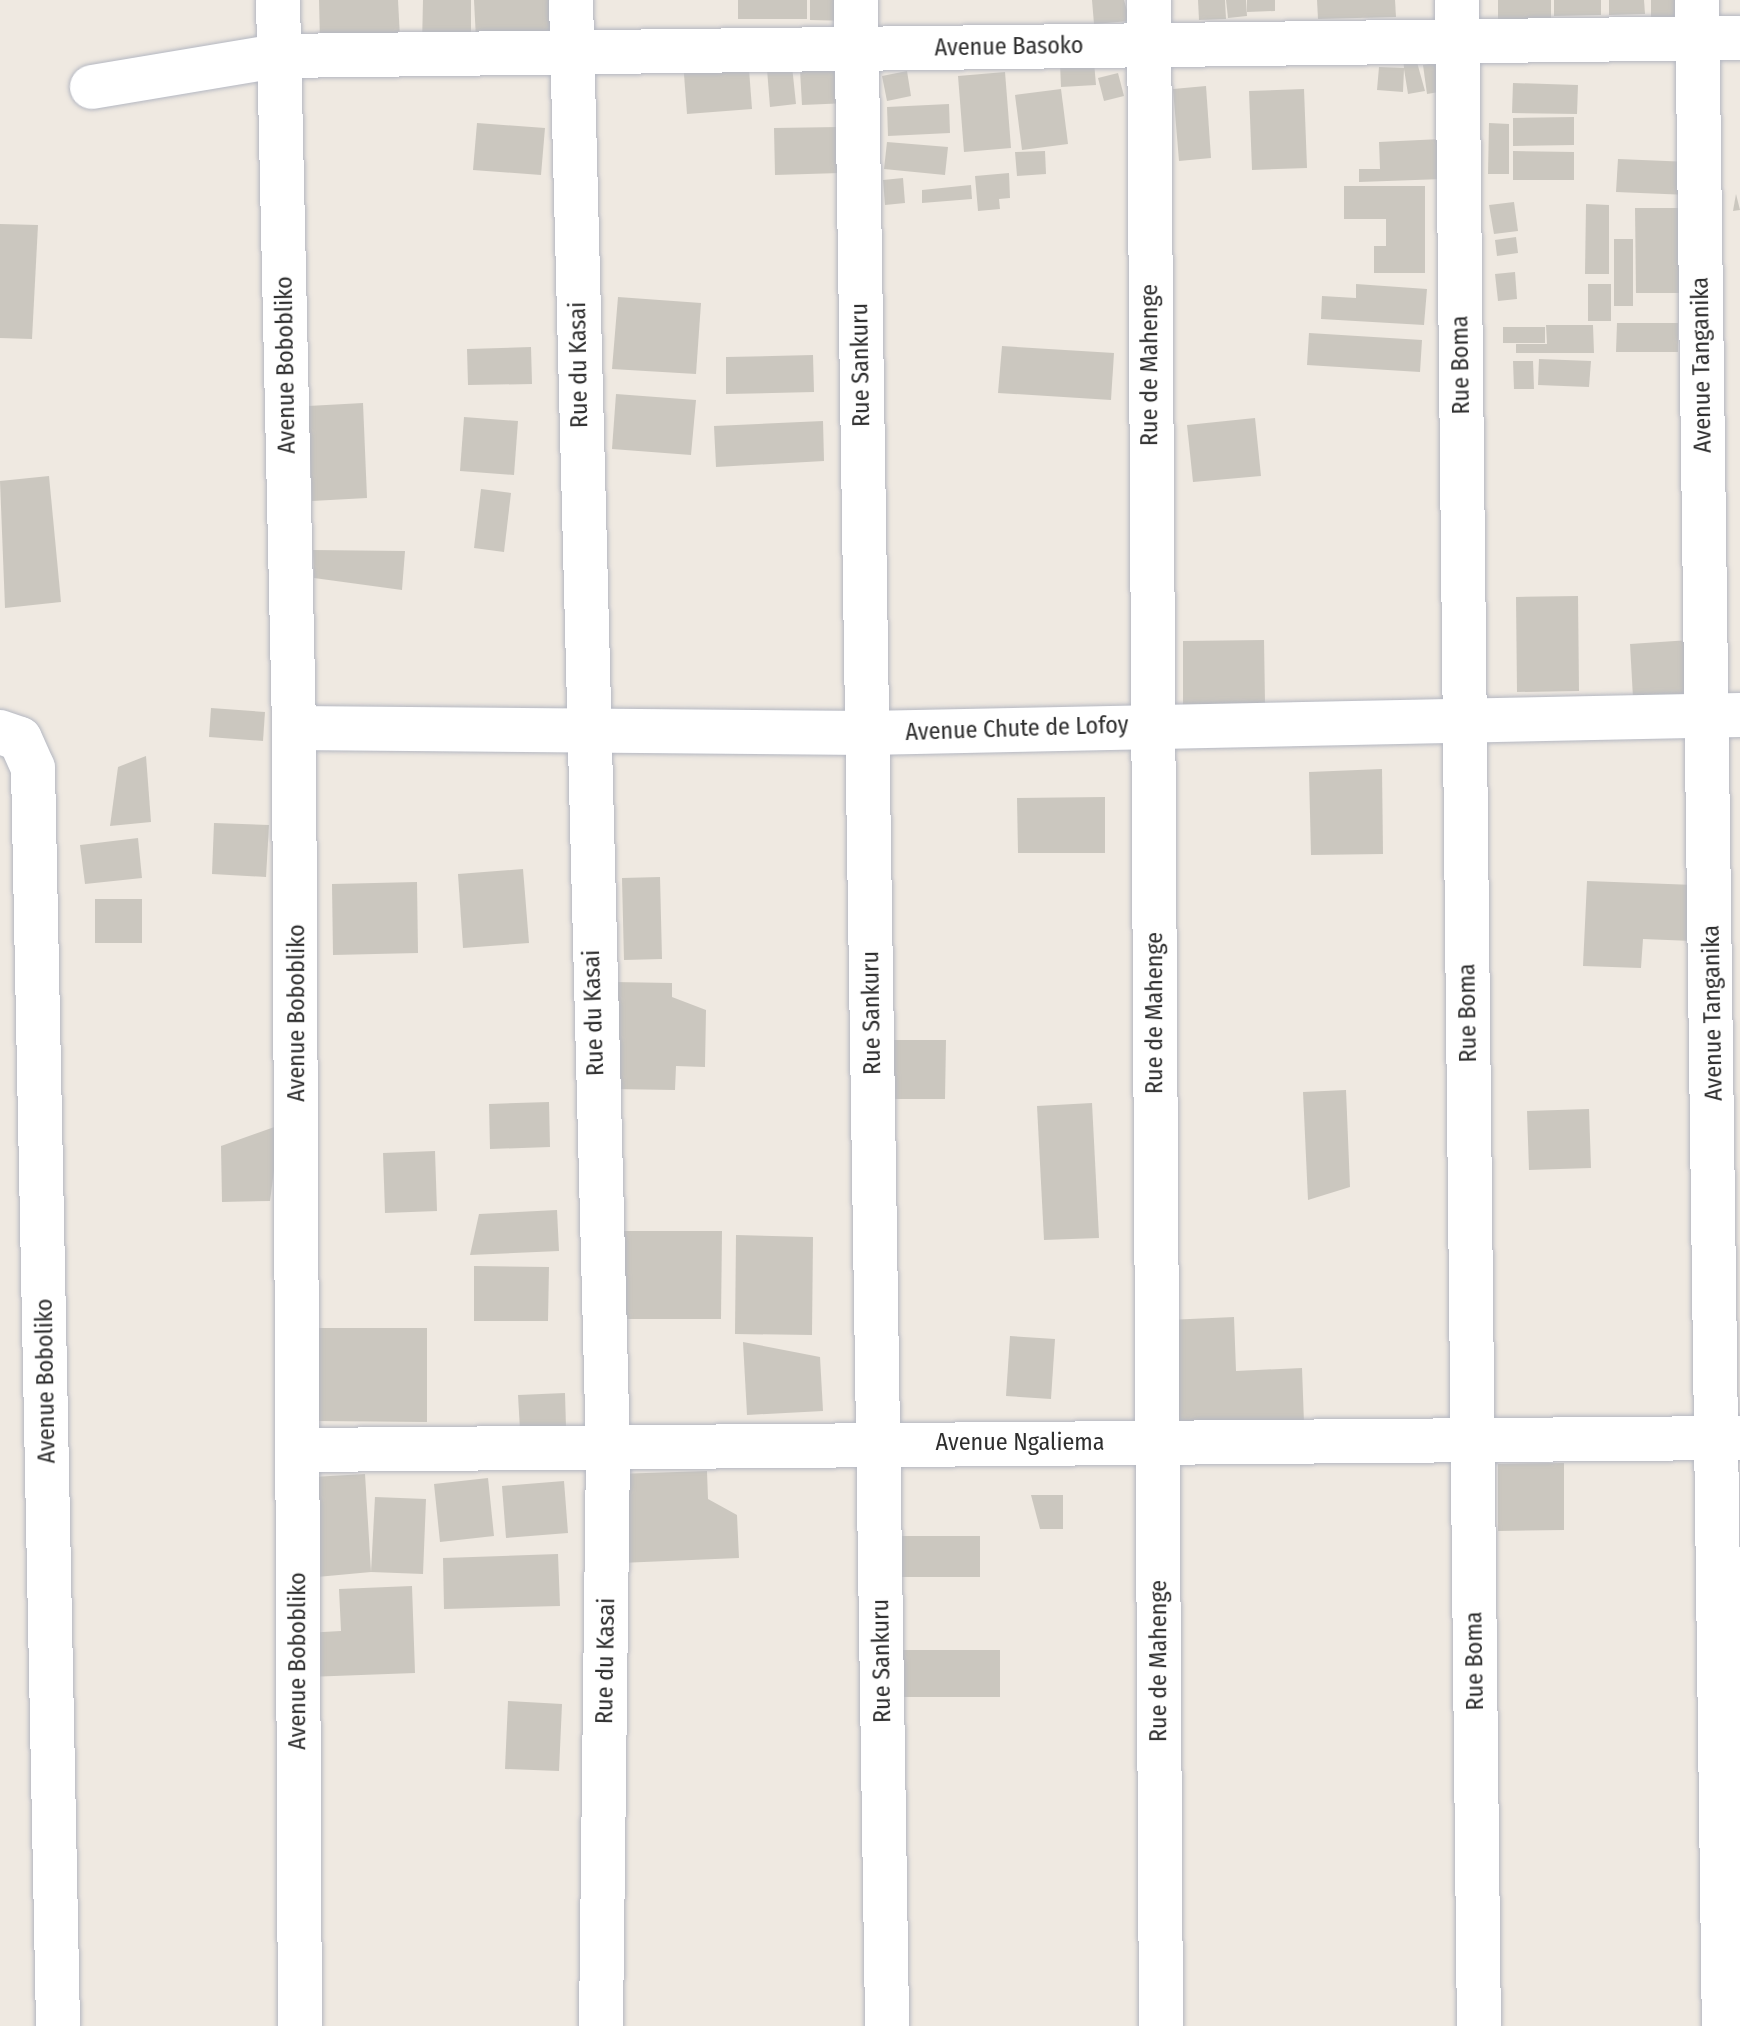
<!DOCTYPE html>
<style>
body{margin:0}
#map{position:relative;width:1740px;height:2026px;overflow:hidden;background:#efe9e1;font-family:"Fira Sans Condensed",sans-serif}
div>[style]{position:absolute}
.building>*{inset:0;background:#cbc7bf}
.roads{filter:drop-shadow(0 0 2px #b4b7c1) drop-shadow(0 0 2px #b4b7c1)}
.minor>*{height:44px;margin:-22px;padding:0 22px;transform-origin:22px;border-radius:22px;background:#fff}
span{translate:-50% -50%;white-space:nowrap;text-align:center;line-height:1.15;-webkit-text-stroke:7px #fff;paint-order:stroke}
.street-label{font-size:24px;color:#2e2e2e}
</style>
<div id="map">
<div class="building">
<i style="clip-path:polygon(319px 0,398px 0,400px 38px,320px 42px)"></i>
<i style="clip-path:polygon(423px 0,471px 0,471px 45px,422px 45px)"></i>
<i style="clip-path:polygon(474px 0,561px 0,562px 35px,476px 39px)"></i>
<i style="clip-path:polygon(738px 0,807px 0,807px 19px,738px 19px)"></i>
<i style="clip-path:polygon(810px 0,852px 0,852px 21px,810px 20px)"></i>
<i style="clip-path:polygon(1092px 0,1124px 0,1130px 21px,1094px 24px)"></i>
<i style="clip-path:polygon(1198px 0,1225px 0,1226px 19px,1199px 20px)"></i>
<i style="clip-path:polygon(1226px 0,1246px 0,1247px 16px,1228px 18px)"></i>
<i style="clip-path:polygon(1247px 0,1275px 0,1275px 11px,1247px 12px)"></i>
<i style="clip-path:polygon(1317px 0,1395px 0,1396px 17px,1318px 19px)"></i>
<i style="clip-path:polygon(1498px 0,1551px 0,1551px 19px,1498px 19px)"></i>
<i style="clip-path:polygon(1554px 0,1601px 0,1601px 15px,1554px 16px)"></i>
<i style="clip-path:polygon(1609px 0,1644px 0,1645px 14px,1609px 15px)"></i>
<i style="clip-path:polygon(1651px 0,1686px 0,1685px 19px,1651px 20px)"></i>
<i style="clip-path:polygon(1415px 55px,1425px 91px,1408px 94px,1404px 69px,1403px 92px,1377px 90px,1379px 67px,1404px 68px,1403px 57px)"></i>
<i style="clip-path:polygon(748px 56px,752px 109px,687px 114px,683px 61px)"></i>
<i style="clip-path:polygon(1094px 62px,1096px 85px,1061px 87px,1060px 63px)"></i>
<i style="clip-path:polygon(1441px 62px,1445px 91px,1427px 94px,1423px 65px)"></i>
<i style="clip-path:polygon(792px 66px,796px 104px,770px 107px,767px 69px)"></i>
<i style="clip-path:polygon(848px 68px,849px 103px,802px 105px,800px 70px)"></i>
<i style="clip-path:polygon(907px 71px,911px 96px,887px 101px,882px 76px)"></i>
<i style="clip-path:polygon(1005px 72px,1011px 148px,964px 152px,958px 76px)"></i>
<i style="clip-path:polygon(1118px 73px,1124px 96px,1104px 101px,1098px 78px)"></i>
<i style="clip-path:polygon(1513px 83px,1578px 85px,1577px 114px,1512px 113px)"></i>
<i style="clip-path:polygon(1206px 86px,1211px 158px,1179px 161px,1173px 89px)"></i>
<i style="clip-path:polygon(1061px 89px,1068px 144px,1022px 150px,1015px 95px)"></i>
<i style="clip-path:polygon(1304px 89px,1307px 168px,1252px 170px,1249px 91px)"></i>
<i style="clip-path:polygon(949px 104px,950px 133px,888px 136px,887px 107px)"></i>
<i style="clip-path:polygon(1574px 117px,1574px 145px,1513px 146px,1513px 118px)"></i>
<i style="clip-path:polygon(477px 123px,545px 128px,541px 175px,473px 170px)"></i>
<i style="clip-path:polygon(1489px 123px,1509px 124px,1509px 174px,1488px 174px)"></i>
<i style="clip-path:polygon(839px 127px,840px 173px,775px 175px,774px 128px)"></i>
<i style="clip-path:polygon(1441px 139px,1443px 179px,1359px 182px,1359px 169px,1380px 169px,1379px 142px)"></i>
<i style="clip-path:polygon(887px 142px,948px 147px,945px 175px,884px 169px)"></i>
<i style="clip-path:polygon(1045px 151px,1046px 174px,1017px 176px,1015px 152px)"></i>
<i style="clip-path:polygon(1513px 151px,1574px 152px,1574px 180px,1513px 180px)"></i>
<i style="clip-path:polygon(1618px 159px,1690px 162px,1689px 195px,1616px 192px)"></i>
<i style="clip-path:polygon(1009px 173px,1010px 198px,999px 199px,1000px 209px,978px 211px,975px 176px)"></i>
<i style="clip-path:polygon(903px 178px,905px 203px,885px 205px,883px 180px)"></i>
<i style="clip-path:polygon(971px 185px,972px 199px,922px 203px,922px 190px)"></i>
<i style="clip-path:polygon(1344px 186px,1425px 186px,1425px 273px,1374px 273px,1374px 246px,1386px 246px,1386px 219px,1344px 219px)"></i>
<i style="clip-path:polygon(1736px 194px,1740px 210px,1733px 211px)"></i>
<i style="clip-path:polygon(1514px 202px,1518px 231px,1494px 234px,1489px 205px)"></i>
<i style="clip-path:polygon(1586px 204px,1609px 205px,1609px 274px,1585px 274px)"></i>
<i style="clip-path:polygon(1635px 208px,1695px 208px,1694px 293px,1636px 293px)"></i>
<i style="clip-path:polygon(0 224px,38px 225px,32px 339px,0 338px)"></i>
<i style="clip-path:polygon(1516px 237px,1518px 253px,1497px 256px,1495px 240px)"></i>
<i style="clip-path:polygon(1614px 239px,1633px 239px,1633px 306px,1614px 306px)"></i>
<i style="clip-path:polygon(1515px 272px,1517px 299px,1498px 301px,1495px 274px)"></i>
<i style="clip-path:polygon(1356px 284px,1427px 289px,1424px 325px,1321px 319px,1322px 296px,1356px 298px)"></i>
<i style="clip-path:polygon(1588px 284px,1611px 284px,1611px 321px,1588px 321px)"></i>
<i style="clip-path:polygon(618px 297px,701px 303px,696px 374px,612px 369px)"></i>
<i style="clip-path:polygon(1617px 323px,1678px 323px,1678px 352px,1616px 352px)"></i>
<i style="clip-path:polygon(1546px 325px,1593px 325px,1594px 353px,1516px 353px,1516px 344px,1547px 344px)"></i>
<i style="clip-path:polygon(1503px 327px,1545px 327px,1545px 343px,1503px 343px)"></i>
<i style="clip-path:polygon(1309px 333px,1422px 340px,1420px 372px,1307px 365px)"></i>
<i style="clip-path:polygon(1002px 346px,1114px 353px,1111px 400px,998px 393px)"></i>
<i style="clip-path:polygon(531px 347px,532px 384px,468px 385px,467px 349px)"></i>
<i style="clip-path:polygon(813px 355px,814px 392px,726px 394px,726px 357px)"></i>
<i style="clip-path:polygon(1539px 359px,1591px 361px,1589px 387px,1538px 385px)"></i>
<i style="clip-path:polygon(1513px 361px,1533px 361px,1534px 389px,1514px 389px)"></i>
<i style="clip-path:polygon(616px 394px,696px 400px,691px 455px,612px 449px)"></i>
<i style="clip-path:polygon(363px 403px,367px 498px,312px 501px,308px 406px)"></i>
<i style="clip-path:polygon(464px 417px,518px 421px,514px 475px,460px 471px)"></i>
<i style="clip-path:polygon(1255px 418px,1261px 476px,1193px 482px,1187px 425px)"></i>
<i style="clip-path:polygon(823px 421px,824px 461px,716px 467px,714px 426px)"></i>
<i style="clip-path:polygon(49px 476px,61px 602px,5px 608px,0 481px)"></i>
<i style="clip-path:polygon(481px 489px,511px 493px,504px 552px,474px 548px)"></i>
<i style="clip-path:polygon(313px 550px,405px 551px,402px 590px,314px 578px)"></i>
<i style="clip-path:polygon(1578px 596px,1579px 691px,1517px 692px,1516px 597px)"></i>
<i style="clip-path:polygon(1264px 640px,1265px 703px,1183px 705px,1183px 641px)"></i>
<i style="clip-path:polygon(1690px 640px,1694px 694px,1633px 698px,1630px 644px)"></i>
<i style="clip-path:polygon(211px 708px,265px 712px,263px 741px,209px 737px)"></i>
<i style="clip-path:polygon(146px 756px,151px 822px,110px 826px,118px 767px)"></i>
<i style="clip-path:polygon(1382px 769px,1383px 854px,1311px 855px,1309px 772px)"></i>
<i style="clip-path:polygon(1105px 797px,1105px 853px,1018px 853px,1017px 798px)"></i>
<i style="clip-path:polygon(214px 823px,269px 825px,266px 877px,212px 874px)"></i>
<i style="clip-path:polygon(138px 838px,142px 878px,85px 884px,80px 845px)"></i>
<i style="clip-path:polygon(523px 869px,529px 943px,463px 948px,458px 874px)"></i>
<i style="clip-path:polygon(660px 877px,662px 959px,624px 960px,622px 878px)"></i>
<i style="clip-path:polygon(1587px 881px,1695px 885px,1692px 941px,1643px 939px,1641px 968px,1583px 966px)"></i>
<i style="clip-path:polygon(417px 882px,418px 953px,333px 955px,332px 884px)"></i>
<i style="clip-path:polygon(95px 899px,142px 899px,142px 943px,95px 943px)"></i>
<i style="clip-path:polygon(614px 982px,672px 983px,672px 997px,706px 1010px,705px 1067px,676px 1066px,675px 1090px,612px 1089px)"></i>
<i style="clip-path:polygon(888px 1040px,946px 1040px,945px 1099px,887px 1099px)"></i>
<i style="clip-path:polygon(1346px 1090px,1350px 1187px,1308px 1200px,1303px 1092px)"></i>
<i style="clip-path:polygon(549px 1102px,550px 1147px,490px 1149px,489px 1104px)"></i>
<i style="clip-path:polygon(1092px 1103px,1099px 1238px,1044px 1240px,1037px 1106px)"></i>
<i style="clip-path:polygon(1589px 1109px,1591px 1168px,1529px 1170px,1527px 1111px)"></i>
<i style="clip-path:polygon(280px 1125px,270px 1201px,222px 1202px,221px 1146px)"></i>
<i style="clip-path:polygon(435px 1151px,437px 1211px,385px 1213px,383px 1153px)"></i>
<i style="clip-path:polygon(557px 1210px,559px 1251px,470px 1255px,479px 1214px)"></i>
<i style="clip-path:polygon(619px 1231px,722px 1231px,721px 1319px,618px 1319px)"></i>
<i style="clip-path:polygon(736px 1235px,813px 1237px,812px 1335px,735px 1334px)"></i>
<i style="clip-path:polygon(474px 1266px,549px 1267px,548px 1321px,474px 1321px)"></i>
<i style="clip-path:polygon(1234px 1317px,1236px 1371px,1302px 1368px,1304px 1423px,1172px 1429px,1168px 1320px)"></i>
<i style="clip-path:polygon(318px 1328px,427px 1328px,427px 1422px,317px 1421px)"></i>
<i style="clip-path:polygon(1010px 1336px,1055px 1339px,1051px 1399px,1006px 1396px)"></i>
<i style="clip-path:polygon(743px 1342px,820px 1357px,823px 1411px,747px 1415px)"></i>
<i style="clip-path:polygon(565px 1393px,566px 1428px,520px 1430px,518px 1395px)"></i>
<i style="clip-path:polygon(1564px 1463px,1564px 1530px,1498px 1531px,1498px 1464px)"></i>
<i style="clip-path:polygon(707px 1471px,708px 1499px,737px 1515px,739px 1558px,620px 1563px,616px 1474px)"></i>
<i style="clip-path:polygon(365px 1474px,371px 1572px,317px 1577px,313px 1477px)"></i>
<i style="clip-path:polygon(488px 1478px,494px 1536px,440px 1542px,434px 1484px)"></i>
<i style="clip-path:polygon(564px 1481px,568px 1533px,506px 1538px,502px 1486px)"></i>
<i style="clip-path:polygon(1031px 1495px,1063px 1495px,1063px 1529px,1040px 1529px)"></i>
<i style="clip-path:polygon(375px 1497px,426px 1499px,423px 1574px,371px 1572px)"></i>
<i style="clip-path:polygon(893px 1536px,980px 1536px,980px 1577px,893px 1577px)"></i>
<i style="clip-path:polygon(558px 1554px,560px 1606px,444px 1609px,443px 1558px)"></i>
<i style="clip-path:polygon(412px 1586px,415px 1673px,307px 1677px,305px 1633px,341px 1631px,339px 1589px)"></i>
<i style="clip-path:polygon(902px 1650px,1000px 1650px,1000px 1697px,902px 1697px)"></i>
<i style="clip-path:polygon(508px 1701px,562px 1704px,559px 1771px,505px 1769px)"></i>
</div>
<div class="roads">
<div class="minor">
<i style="left:278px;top:0;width:728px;rotate:88.74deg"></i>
<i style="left:294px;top:728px;width:1298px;rotate:89.74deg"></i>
<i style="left:571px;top:0;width:1450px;rotate:88.54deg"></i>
<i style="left:608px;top:1450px;width:576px;rotate:90.7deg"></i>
<i style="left:856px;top:0;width:2026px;rotate:89.12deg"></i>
<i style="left:1149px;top:0;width:2026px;rotate:89.66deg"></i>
<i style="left:1457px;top:0;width:2026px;rotate:89.38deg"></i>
<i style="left:1697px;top:0;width:2026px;rotate:89.24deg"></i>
<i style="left:92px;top:87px;width:189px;rotate:-9.5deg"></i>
<i style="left:278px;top:56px;width:1462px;rotate:-0.71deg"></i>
<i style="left:294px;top:728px;width:573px;rotate:0.5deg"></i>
<i style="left:867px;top:733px;width:873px;rotate:-1.18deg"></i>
<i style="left:0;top:732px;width:21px;rotate:19deg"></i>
<i style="left:20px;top:739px;width:32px;rotate:66deg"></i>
<i style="left:33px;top:768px;width:1258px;rotate:88.86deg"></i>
<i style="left:300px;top:1450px;width:1440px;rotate:-0.48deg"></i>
</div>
</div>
<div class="street-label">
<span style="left:1009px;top:47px;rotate:-1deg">Avenue Basoko</span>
<span style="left:286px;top:365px;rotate:-91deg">Avenue Bobobliko</span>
<span style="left:579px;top:365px;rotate:-91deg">Rue du Kasai</span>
<span style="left:861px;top:365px;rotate:-91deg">Rue Sankuru</span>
<span style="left:1150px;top:365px;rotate:-90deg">Rue de Mahenge</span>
<span style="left:1461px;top:365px;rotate:-91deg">Rue Boma</span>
<span style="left:1702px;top:365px;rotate:-91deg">Avenue Tanganika</span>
<span style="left:1017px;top:729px;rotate:-2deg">Avenue Chute de Lofoy</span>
<span style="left:297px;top:1013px;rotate:-90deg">Avenue Bobobliko</span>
<span style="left:594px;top:1013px;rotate:-92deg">Rue du Kasai</span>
<span style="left:872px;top:1013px;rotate:-91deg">Rue Sankuru</span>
<span style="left:1155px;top:1013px;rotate:-90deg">Rue de Mahenge</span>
<span style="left:1468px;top:1013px;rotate:-91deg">Rue Boma</span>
<span style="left:1713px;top:1013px;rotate:-91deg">Avenue Tanganika</span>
<span style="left:46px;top:1381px;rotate:-91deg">Avenue Boboliko</span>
<span style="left:1020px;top:1443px">Avenue Ngaliema</span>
<span style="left:298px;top:1661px;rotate:-90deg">Avenue Bobobliko</span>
<span style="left:606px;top:1661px;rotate:-89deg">Rue du Kasai</span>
<span style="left:882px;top:1661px;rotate:-91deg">Rue Sankuru</span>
<span style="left:1159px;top:1661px;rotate:-90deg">Rue de Mahenge</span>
<span style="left:1475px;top:1661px;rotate:-91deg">Rue Boma</span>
</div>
</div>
